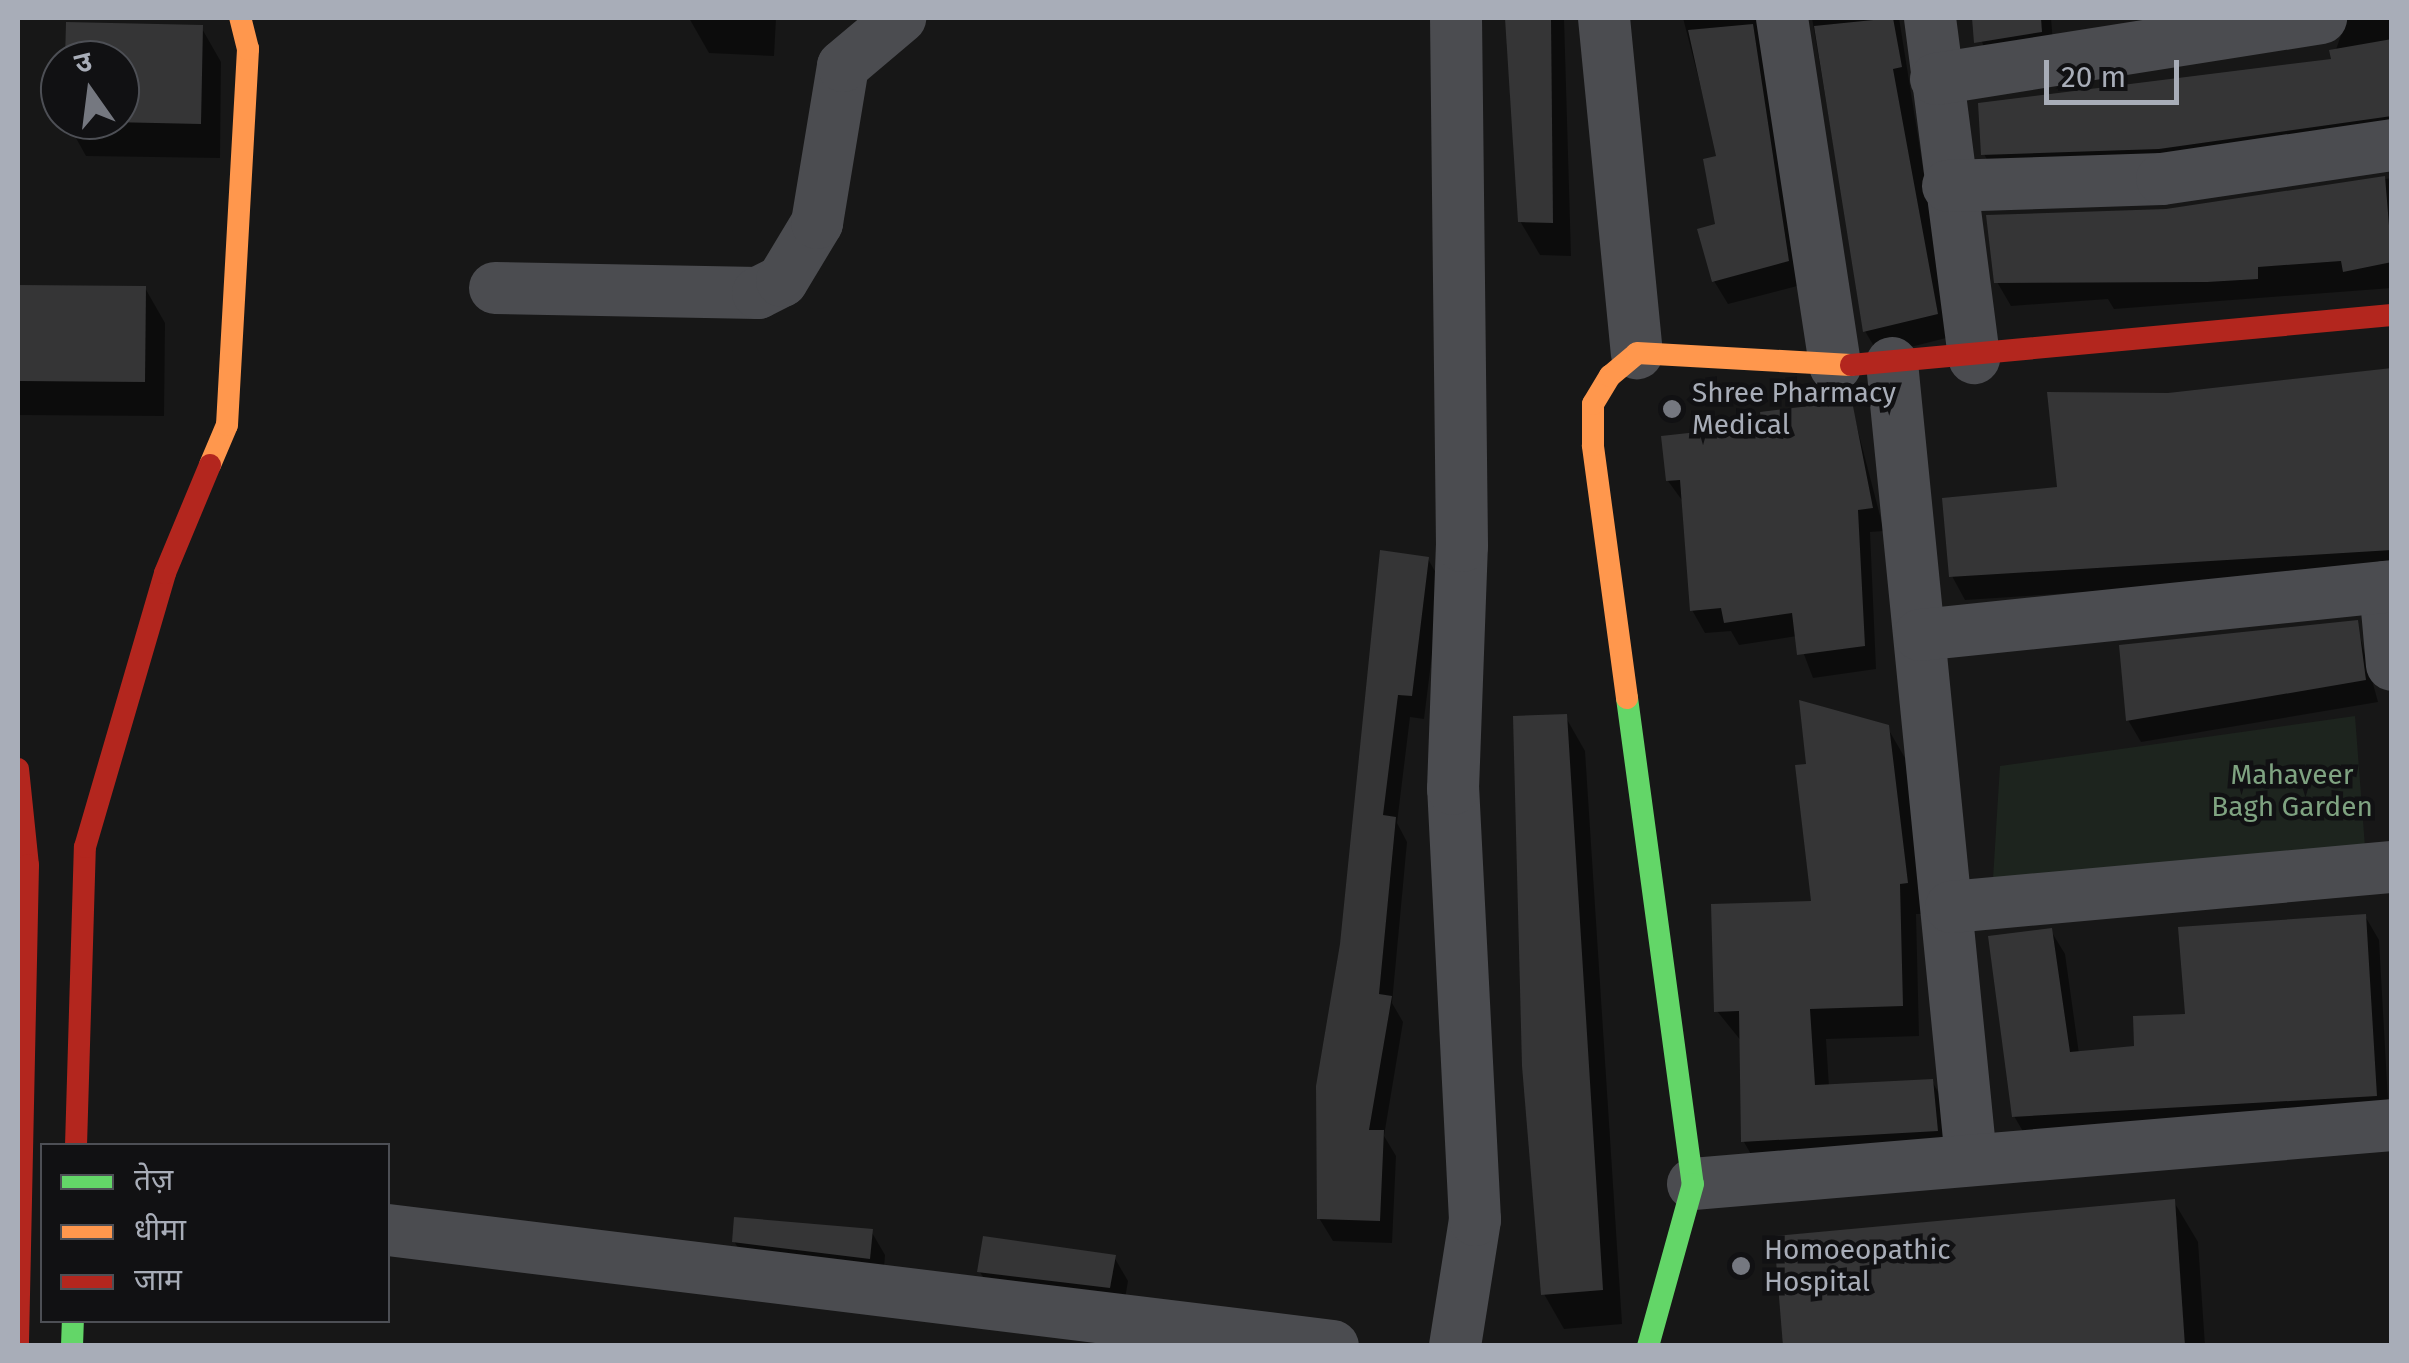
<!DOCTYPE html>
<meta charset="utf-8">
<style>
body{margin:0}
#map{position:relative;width:2409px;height:1363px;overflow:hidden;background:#171717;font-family:"Fira Sans","Noto Sans Devanagari",sans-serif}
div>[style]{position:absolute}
.green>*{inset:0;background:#1d241e}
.shadow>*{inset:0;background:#0007}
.building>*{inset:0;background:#353536}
.street>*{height:52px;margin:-26px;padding:0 26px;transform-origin:26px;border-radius:26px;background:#4b4c50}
.fast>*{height:22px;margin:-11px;padding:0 11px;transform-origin:11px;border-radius:11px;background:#63d668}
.slow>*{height:22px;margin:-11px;padding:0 11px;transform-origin:11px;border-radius:11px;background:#ff974d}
.jam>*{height:22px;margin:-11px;padding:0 11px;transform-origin:11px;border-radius:11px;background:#b3261e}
.dots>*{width:28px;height:28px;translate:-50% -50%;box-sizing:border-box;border:5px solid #111113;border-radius:50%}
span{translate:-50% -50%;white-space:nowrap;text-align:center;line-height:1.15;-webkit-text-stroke:9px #111113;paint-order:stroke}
.poi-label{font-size:28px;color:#a8adb8}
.left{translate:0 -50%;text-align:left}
.park-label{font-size:28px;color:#7fa381}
.frame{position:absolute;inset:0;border:20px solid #a8adb8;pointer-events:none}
.legend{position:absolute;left:40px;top:1143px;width:350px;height:180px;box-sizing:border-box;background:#111113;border:2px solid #4d4f55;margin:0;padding:12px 18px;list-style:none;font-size:30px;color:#a8adb8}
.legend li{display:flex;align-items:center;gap:20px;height:50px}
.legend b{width:50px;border:2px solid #4d4f55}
.north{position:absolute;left:40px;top:40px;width:100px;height:100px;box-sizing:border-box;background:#111113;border:2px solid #4d4f55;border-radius:50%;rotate:346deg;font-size:28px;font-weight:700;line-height:40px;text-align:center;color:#a8adb8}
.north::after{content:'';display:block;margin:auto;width:35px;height:45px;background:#757880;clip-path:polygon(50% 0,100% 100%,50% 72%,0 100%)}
.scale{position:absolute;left:2044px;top:60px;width:135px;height:45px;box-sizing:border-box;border:5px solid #a8adb8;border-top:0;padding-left:12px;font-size:30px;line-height:35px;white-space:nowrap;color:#a8adb8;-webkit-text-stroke:8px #111113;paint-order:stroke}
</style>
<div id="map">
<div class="green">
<i style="clip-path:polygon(2355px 716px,2365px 847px,1992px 895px,2000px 766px)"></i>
</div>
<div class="shadow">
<i style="clip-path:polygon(689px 18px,776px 18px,774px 56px,709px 53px)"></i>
<i style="clip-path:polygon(1506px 18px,1564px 18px,1571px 256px,1540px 255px,1520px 221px)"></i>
<i style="clip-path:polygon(1683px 18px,1782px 18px,1801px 285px,1728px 304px,1714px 281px,1719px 158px)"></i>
<i style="clip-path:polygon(1812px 18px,1899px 18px,1950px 337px,1879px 355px,1865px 331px)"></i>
<i style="clip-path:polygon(1974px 18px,2051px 18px,2054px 55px,1990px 65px)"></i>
<i style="clip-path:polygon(2347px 18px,2392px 18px,2392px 140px,1997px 178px,1984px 154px,2332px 61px)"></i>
<i style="clip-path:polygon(201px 27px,221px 62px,220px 158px,86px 156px,66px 120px,120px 120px,120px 60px,67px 60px)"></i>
<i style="clip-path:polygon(2392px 178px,2392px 288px,2114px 309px,2108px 299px,2011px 306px,1997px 282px,2166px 211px)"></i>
<i style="clip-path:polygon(18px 287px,145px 288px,165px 323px,164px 416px,18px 415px)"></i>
<i style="clip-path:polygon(2392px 371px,2392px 572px,1965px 600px,1952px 576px,2168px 395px)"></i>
<i style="clip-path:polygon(1851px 404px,1884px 531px,1870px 532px,1876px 669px,1813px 678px,1797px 636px,1739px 645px,1731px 631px,1705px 633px,1692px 610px,1684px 503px,1668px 481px,1765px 427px)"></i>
<i style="clip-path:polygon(1428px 559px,1441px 582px,1424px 719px,1410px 717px,1397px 823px,1407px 842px,1392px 1003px,1403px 1022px,1384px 1136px,1396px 1156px,1392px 1243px,1333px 1241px,1319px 1218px,1343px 945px)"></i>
<i style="clip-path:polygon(2356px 622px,2378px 702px,2141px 742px,2128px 720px)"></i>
<i style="clip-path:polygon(1565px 716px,1585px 751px,1622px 1324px,1564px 1329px,1544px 1294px)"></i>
<i style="clip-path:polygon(1887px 727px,1905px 758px,1924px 914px,1916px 914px,1919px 1036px,1826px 1039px,1829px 1087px,1932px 1081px,1949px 1112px,1954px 1162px,1761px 1172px,1744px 1142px,1742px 1042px,1717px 1011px,1813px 904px,1808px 766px)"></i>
<i style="clip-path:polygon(2365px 916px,2379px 940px,2389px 1119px,2028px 1140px,2014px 1116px,2051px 931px,2065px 954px,2079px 1054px,2137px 1049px)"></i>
<i style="clip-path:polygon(2174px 1202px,2198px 1242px,2205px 1346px,1786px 1346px)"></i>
<i style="clip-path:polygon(871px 1231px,885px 1255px,883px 1282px,748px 1265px,734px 1241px)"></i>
<i style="clip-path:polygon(1114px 1257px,1128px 1281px,1123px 1311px,994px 1295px,980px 1272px)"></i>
</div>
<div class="building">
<i style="clip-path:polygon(1505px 18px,1551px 18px,1553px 223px,1518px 222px)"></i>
<i style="clip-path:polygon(1893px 18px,1902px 67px,1893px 69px,1938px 314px,1863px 332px,1814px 26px)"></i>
<i style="clip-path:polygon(1972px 18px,2041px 18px,2042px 32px,1974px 43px)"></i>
<i style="clip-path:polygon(66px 22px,203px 25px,201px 124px,64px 121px,120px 120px,120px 60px,65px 60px)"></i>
<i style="clip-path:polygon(1753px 24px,1789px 261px,1712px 282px,1697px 229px,1715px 224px,1703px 159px,1716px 156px,1688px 30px)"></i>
<i style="clip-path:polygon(2392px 39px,2392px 116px,2159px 149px,1981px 155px,1978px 103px,2331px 59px,2329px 50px)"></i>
<i style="clip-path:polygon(2385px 176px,2392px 262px,2343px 272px,2341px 261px,2258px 267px,2258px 279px,2207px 282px,1994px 283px,1986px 215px,2166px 209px)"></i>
<i style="clip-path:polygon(18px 285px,146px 286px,145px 382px,18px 381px)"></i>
<i style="clip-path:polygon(2392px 368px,2392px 550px,1949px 577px,1942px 498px,2057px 487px,2047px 392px,2168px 393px)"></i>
<i style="clip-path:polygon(1852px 401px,1873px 508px,1858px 510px,1865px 646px,1797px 655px,1792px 613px,1724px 623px,1721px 608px,1690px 611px,1680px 480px,1666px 481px,1661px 436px,1762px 425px,1760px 412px)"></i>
<i style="clip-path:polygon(1380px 550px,1429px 557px,1412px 696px,1398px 695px,1383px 815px,1396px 817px,1379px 994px,1392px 996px,1369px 1130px,1384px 1130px,1380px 1221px,1317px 1219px,1316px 1086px,1340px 944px)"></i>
<i style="clip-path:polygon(2358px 620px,2366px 680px,2126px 721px,2119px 645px)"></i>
<i style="clip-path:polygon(1799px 700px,1889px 725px,1908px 883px,1900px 884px,1903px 1006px,1810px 1009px,1815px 1085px,1933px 1079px,1938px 1131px,1741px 1142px,1739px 1011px,1714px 1012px,1711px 904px,1811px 901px,1795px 765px,1806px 764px)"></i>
<i style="clip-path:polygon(1567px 714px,1603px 1290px,1541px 1295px,1522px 1066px,1513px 716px)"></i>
<i style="clip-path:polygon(2366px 914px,2377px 1096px,2012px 1117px,1988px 936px,2052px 928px,2070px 1052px,2134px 1046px,2133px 1016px,2185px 1014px,2178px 927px)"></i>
<i style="clip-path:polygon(2175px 1199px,2185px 1346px,1783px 1346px,1774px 1236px)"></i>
<i style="clip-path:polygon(734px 1217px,873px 1229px,870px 1259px,732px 1242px)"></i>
<i style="clip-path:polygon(983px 1236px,1116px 1255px,1110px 1288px,977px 1272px)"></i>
</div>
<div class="street">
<i style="left:1604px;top:18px;width:337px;rotate:84.4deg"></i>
<i style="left:1782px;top:18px;width:352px;rotate:81.3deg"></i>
<i style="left:1930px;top:18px;width:343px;rotate:82.6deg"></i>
<i style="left:1936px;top:79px;width:390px;rotate:-9deg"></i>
<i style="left:1948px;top:186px;width:214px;rotate:-1.9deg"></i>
<i style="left:2162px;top:179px;width:232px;rotate:-8.4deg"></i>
<i style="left:495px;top:288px;width:263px;rotate:1.1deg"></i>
<i style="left:758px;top:293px;width:27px;rotate:-27deg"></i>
<i style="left:782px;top:281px;width:68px;rotate:-58.9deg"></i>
<i style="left:817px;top:223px;width:159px;rotate:-80.6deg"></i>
<i style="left:843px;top:66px;width:75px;rotate:-40.1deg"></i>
<i style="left:1892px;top:363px;width:800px;rotate:84.33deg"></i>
<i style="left:2385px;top:587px;width:78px;rotate:84.9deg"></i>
<i style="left:1920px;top:635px;width:475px;rotate:-5.9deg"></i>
<i style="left:1951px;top:907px;width:443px;rotate:-5.2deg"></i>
<i style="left:1693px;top:1184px;width:701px;rotate:-4.82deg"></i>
<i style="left:388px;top:1230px;width:952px;rotate:7deg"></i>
<i style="left:1455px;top:1346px;width:128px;rotate:-81deg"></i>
<i style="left:1475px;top:1220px;width:432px;rotate:-92.9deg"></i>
<i style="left:1453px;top:789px;width:243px;rotate:-87.9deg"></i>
<i style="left:1462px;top:546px;width:528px;rotate:-90.65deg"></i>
</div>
<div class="fast">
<i style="left:1627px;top:698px;width:490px;rotate:82.3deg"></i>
<i style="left:1693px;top:1184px;width:168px;rotate:105.5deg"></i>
<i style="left:72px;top:1346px;width:26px;rotate:-88deg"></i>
</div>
<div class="slow">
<i style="left:210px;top:465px;width:43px;rotate:-67deg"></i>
<i style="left:227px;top:425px;width:377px;rotate:-86.8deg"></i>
<i style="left:248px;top:49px;width:32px;rotate:-104deg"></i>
<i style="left:1627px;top:698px;width:255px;rotate:-97.7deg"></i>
<i style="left:1593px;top:445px;width:41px;rotate:-90deg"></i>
<i style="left:1593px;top:404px;width:33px;rotate:-59deg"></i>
<i style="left:1610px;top:376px;width:35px;rotate:-40deg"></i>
<i style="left:1637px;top:353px;width:214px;rotate:3.2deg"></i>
</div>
<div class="jam">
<i style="left:1851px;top:365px;width:543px;rotate:-5.28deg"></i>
<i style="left:18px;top:769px;width:97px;rotate:84.1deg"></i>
<i style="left:28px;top:865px;width:481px;rotate:91.2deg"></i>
<i style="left:76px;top:1146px;width:299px;rotate:-88.3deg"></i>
<i style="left:85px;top:847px;width:285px;rotate:-73.7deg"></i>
<i style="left:165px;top:573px;width:117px;rotate:-67.4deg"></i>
</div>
<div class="dots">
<i style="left:1672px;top:409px;background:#757880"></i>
<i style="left:1741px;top:1266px;background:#757880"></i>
</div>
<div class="poi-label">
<span class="left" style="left:1692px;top:409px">Shree Pharmacy<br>Medical</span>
<span class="left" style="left:1764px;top:1266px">Homoeopathic<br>Hospital</span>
</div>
<div class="park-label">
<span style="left:2292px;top:791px">Mahaveer<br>Bagh Garden</span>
</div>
<div class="frame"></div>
<ul class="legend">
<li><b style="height:12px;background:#63d668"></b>तेज़</li>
<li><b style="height:12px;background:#ff974d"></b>धीमा</li>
<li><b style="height:12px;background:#b3261e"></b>जाम</li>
</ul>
<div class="north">उ</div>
<div class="scale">20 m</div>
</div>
